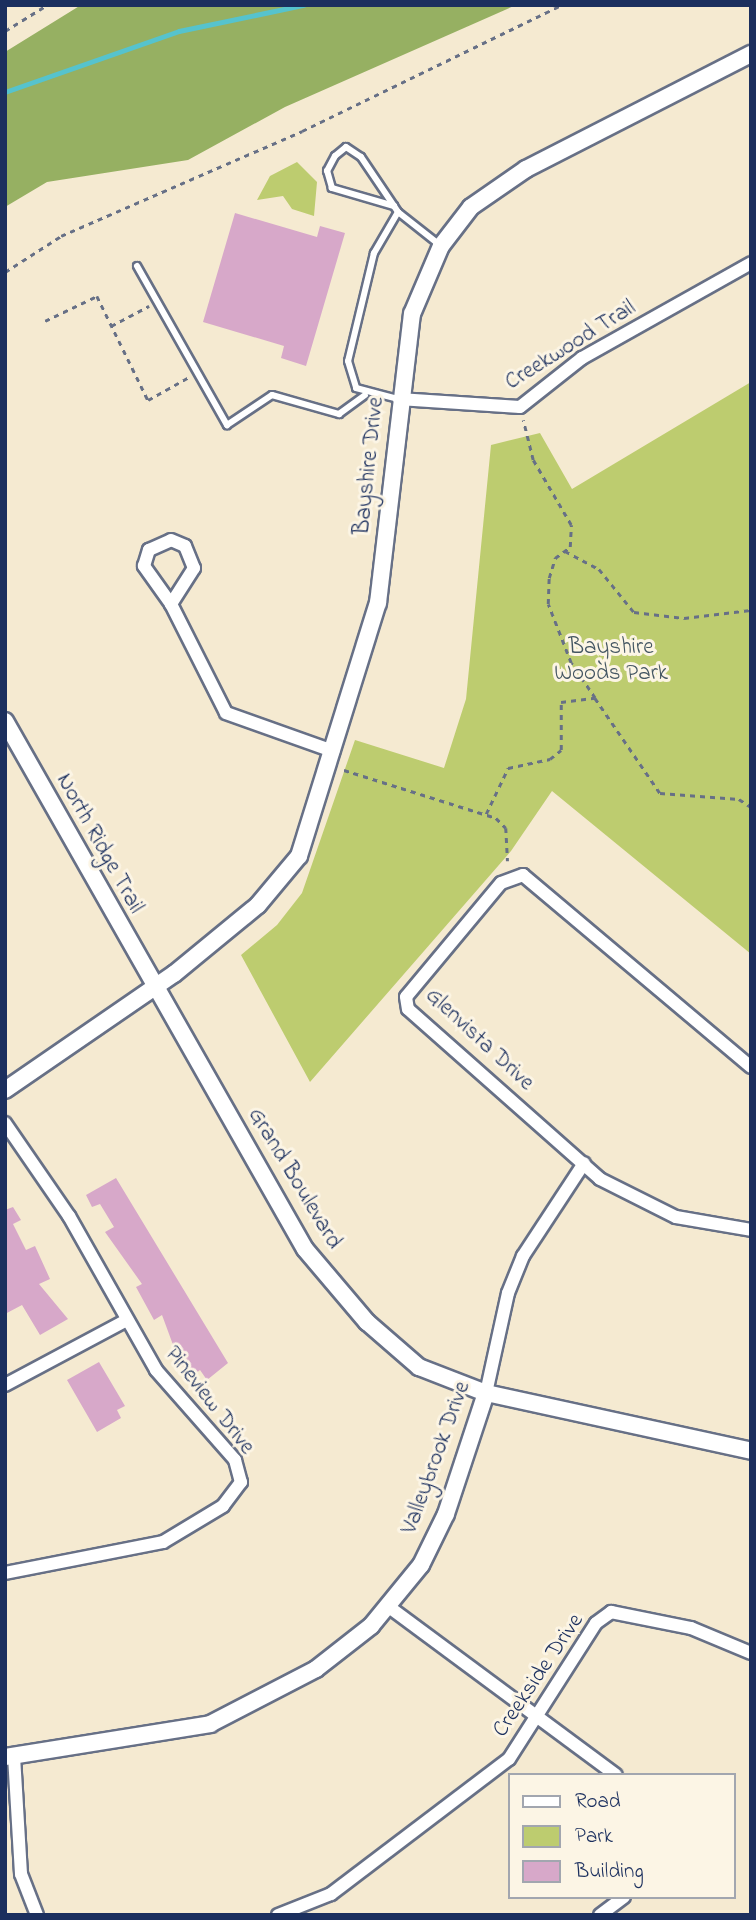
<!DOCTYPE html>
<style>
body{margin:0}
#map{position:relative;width:756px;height:1920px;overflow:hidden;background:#f5ead1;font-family:"Indie Flower",sans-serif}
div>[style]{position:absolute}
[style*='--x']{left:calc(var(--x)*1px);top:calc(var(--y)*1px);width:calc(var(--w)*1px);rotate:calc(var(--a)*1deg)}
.green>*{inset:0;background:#bdcc6f}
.forest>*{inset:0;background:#96b062}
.stream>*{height:4.5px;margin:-2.25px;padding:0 2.25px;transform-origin:2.25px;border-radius:2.25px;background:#56c3cd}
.building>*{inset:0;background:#d7a8c9}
.path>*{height:2.5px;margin-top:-1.25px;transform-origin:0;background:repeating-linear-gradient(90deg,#677086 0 5px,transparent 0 10px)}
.roads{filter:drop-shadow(2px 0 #677086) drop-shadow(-2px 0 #677086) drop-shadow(0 2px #677086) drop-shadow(0 -2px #677086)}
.service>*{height:6px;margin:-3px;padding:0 3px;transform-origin:3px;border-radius:3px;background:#fff}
.minor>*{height:12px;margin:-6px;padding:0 6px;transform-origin:6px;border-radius:6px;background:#fff}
.tertiary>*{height:16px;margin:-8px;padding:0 8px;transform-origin:8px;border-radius:8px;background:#fff}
span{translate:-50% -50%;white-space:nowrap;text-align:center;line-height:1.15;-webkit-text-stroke:6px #fcf5e5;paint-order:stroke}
.street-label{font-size:23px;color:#1b2f5e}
.park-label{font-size:23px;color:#445662}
.frame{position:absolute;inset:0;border:7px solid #1b2f5e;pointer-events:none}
.legend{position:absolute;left:508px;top:1773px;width:228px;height:126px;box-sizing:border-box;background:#fcf5e5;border:2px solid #a2a6af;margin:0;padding:9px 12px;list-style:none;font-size:21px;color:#1b2f5e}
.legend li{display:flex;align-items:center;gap:14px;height:35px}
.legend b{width:35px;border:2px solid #a2a6af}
</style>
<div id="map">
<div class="green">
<div style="clip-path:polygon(297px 162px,317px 182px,314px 216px,292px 209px,283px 196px,257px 200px,270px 176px)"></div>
<div style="clip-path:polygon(751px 382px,751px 954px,552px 791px,511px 851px,310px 1082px,241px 955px,277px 925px,302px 893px,355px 740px,444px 768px,466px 699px,491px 445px,540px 433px,572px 489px)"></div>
</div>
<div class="forest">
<div style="clip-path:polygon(81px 5px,516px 5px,285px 107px,188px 160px,47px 182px,5px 207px,5px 52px)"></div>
</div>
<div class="stream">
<div style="--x:5;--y:92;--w:184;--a:-19.3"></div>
<div style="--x:179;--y:31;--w:127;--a:-11.8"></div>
</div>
<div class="building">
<div style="clip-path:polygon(235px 213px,317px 237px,320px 226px,345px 233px,306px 366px,281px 358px,284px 346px,203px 322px)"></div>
<div style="clip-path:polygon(116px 1178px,228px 1363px,207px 1380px,200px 1370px,191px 1377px,179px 1361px,162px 1315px,154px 1320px,136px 1287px,142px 1284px,105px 1232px,114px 1227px,100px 1204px,92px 1207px,86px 1195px)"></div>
<div style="clip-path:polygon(13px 1207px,21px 1220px,13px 1224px,26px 1250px,35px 1246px,50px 1279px,39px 1284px,68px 1319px,40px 1335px,22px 1305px,5px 1314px,5px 1210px)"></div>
<div style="clip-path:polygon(99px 1362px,125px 1406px,117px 1410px,121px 1418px,97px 1432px,67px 1380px)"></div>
</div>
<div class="path">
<div style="--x:5;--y:31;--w:49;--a:-31.8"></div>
<div style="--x:5;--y:272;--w:67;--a:-32.7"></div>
<div style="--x:61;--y:236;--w:263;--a:-23.5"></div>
<div style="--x:302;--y:131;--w:289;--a:-25.9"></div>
<div style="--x:45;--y:321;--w:58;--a:-25.7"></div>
<div style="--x:97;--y:296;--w:116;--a:63.9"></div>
<div style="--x:148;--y:400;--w:47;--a:-29.3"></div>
<div style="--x:111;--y:326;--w:43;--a:-27.8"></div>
<div style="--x:565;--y:551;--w:38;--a:28"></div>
<div style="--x:599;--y:569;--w:55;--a:50.9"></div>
<div style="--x:634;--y:612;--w:50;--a:6.8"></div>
<div style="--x:684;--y:618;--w:67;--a:-6.8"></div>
<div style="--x:595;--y:698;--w:115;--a:55.6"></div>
<div style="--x:660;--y:793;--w:79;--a:4.3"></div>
<div style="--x:739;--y:799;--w:14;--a:34"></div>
<div style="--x:344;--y:770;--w:159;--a:17.5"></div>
<div style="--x:496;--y:818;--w:14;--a:45"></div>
<div style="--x:506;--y:828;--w:33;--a:87"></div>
<div style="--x:486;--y:814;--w:51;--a:-64.4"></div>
<div style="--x:508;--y:768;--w:43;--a:-12.1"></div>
<div style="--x:550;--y:759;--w:14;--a:-39"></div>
<div style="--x:561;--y:750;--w:48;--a:-90"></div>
<div style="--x:561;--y:702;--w:34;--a:-7"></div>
<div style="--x:595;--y:698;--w:42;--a:-124.4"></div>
<div style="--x:571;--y:663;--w:63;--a:-111.3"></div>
<div style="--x:548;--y:604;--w:26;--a:-88"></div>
<div style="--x:549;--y:578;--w:21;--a:-73"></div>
<div style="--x:555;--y:558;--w:19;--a:-36"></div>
<div style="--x:570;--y:547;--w:22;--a:-87"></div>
<div style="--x:571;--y:525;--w:75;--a:-120.3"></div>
<div style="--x:533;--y:460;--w:41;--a:-104"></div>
</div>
<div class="roads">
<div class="service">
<div style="--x:394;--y:206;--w:65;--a:-163.8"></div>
<div style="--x:332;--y:188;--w:18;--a:-106"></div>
<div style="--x:327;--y:171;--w:17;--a:-62"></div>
<div style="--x:335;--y:156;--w:14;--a:-39"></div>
<div style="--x:346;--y:147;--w:18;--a:34"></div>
<div style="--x:361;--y:157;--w:59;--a:56"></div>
<div style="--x:394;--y:206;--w:7;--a:56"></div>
<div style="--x:398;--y:212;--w:53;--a:38.2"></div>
<div style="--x:398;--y:212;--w:48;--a:120.3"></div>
<div style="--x:374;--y:253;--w:111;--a:103.5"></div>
<div style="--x:348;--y:361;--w:28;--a:73"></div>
<div style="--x:356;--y:388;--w:43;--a:14.7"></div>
<div style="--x:137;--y:266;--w:183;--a:60.5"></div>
<div style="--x:227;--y:425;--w:54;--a:-33.7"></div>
<div style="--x:272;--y:395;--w:70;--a:15.8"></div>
<div style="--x:339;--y:414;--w:32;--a:-36"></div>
</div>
<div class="minor">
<div style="--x:399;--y:399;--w:121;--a:3.8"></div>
<div style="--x:520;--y:407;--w:79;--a:-38.3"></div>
<div style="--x:582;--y:358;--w:194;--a:-29.3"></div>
<div style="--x:171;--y:540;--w:15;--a:23"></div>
<div style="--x:185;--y:546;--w:24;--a:68"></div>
<div style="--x:194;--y:568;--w:43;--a:122.6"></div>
<div style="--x:171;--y:604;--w:47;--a:-125.4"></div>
<div style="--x:144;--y:566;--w:17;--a:-73"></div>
<div style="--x:149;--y:550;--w:24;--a:-24"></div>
<div style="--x:171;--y:604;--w:122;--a:63.2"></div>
<div style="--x:226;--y:713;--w:114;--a:19.6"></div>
<div style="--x:751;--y:1067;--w:298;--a:-139.9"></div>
<div style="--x:523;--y:875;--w:23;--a:160"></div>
<div style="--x:501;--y:883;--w:148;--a:129.8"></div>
<div style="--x:406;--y:997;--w:12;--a:81"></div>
<div style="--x:408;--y:1009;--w:256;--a:41.5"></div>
<div style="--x:600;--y:1179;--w:85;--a:26.6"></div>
<div style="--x:676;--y:1217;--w:76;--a:9.8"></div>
<div style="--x:5;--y:1123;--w:113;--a:55.5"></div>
<div style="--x:69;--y:1216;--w:177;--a:60.5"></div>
<div style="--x:156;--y:1370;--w:120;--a:48.7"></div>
<div style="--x:235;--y:1460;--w:23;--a:75"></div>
<div style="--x:241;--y:1482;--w:30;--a:127"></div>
<div style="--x:223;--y:1506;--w:70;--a:149"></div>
<div style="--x:163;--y:1542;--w:161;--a:168.9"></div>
<div style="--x:5;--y:1385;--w:136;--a:-28.1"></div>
<div style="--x:486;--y:1393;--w:102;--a:-77.6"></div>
<div style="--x:508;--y:1293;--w:40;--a:-68"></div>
<div style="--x:523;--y:1256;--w:111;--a:-56.7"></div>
<div style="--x:389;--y:1607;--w:282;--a:36.5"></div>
<div style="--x:14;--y:1756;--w:118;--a:86.6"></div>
<div style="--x:21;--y:1874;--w:44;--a:68.7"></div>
<div style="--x:278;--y:1915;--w:57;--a:-21.6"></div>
<div style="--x:331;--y:1894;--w:223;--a:-37.2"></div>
<div style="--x:509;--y:1759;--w:161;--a:-57.4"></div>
<div style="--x:596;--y:1623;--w:19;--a:-36"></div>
<div style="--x:611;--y:1612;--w:82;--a:11.3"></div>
<div style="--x:691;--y:1628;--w:65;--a:22.6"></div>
<div style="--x:600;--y:1915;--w:30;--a:-37"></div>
</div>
<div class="tertiary">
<div style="--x:5;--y:721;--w:607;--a:60.4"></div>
<div style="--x:305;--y:1249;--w:96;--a:49.7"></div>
<div style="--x:367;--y:1322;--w:69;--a:40.9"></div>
<div style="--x:419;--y:1367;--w:72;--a:21.2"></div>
<div style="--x:486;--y:1393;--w:271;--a:12.3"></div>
<div style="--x:5;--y:1090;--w:205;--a:-34.5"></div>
<div style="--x:174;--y:974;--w:109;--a:-39.4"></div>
<div style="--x:258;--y:905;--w:64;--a:-50.1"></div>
<div style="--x:299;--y:856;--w:265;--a:-72.7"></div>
<div style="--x:378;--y:603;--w:291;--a:-83.3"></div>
<div style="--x:412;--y:314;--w:74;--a:-66.9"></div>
<div style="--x:441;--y:246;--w:49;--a:-52.4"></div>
<div style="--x:471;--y:207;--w:67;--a:-34.6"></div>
<div style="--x:526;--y:169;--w:253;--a:-27.1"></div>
<div style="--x:5;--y:1757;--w:208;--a:-9.1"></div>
<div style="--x:210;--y:1724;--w:119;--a:-27.4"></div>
<div style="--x:316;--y:1669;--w:70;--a:-38"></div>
<div style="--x:371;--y:1626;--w:79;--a:-50.7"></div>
<div style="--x:421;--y:1565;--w:57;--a:-63.9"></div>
<div style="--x:446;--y:1514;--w:127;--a:-71.7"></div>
</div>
</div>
<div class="street-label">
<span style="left:571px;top:346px;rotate:-32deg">Creekwood Trail</span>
<span style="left:370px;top:466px;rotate:-84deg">Bayshire Drive</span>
<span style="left:99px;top:844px;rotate:61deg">North Ridge Trail</span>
<span style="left:479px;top:1040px;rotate:43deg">Glenvista Drive</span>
<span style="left:294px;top:1179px;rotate:59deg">Grand Boulevard</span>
<span style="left:209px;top:1401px;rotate:52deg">Pineview Drive</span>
<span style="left:437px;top:1458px;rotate:-70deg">Valleybrook Drive</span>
<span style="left:539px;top:1676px;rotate:-56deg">Creekside Drive</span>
</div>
<div class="park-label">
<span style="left:611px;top:661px">Bayshire<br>Woods Park</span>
</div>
<div class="frame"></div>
<ul class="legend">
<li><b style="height:9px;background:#fff"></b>Road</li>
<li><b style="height:19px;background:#bdcc6f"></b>Park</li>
<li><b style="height:19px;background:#d7a8c9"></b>Building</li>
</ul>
</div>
